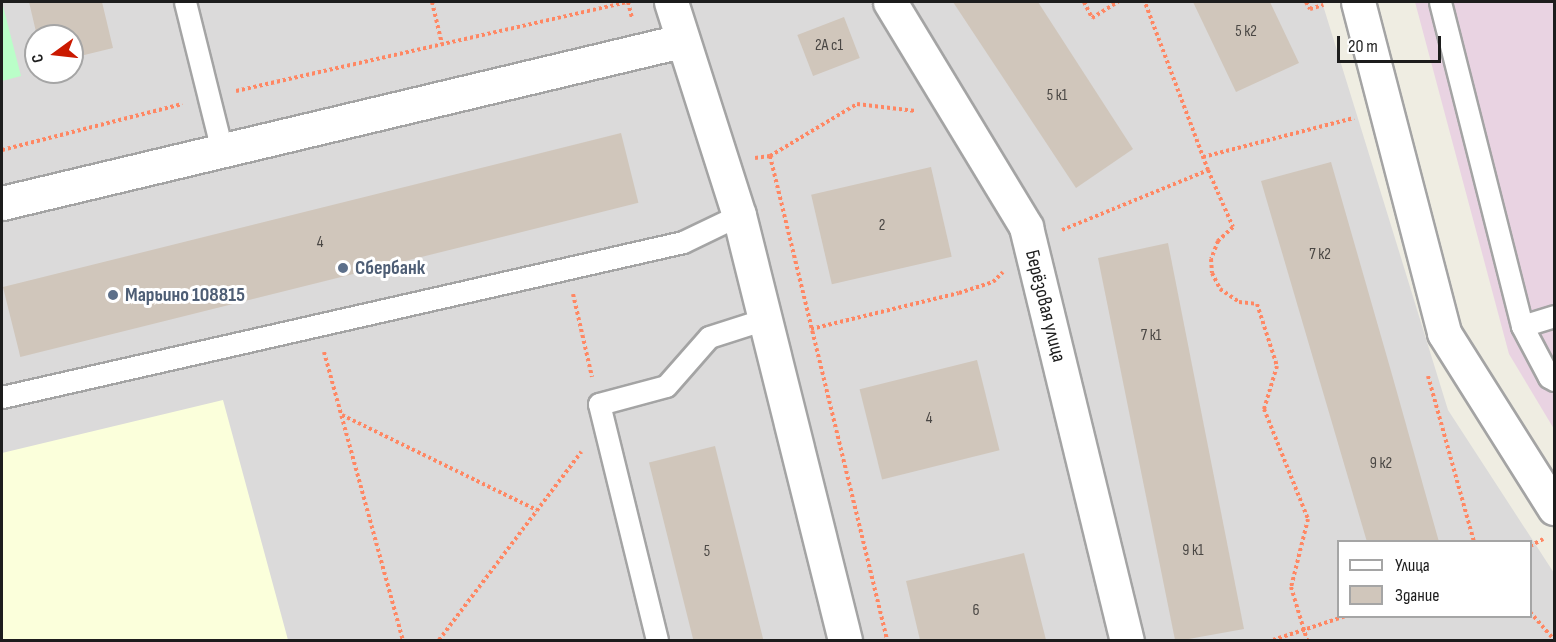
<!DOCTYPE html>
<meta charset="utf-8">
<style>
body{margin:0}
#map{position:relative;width:1556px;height:642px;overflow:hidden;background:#efede2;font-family:"Sofia Sans Condensed",sans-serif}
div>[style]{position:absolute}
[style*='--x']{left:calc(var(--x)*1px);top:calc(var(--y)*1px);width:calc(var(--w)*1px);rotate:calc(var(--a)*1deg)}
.residential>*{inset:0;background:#dbdada}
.industrial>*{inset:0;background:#e9d3e2}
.education>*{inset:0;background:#fbffdb}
.park>*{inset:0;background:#bafec8}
.building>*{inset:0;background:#d0c6bb;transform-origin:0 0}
.path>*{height:4px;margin-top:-2px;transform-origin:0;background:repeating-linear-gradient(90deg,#ff8763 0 3px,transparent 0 6px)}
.roads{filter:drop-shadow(2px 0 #a4a4a4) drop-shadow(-2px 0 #a4a4a4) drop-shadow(0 2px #a4a4a4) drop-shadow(0 -2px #a4a4a4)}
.lane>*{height:21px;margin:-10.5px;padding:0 10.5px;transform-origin:10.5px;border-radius:10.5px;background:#fff}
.street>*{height:33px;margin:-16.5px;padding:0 16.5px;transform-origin:16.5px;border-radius:16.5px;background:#fff}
.dots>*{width:16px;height:16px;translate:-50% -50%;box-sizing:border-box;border:3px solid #fff;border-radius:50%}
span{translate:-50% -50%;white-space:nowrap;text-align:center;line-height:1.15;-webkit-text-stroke:6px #fff;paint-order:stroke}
.number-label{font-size:16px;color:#4a4744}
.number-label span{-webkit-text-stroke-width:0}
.service-label{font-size:20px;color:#4e5e75;font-weight:700}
.left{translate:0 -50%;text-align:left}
.street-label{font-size:20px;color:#1d1d1d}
.frame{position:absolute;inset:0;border:3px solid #1d1d1d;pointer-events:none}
.legend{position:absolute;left:1337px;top:540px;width:195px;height:78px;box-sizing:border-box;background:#fff;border:2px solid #a5a5a5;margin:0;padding:8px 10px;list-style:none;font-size:18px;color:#1d1d1d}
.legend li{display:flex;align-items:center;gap:12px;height:30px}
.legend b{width:30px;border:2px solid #a5a5a5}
.north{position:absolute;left:24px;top:24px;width:60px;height:60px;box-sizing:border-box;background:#fff;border:2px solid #a5a5a5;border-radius:50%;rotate:255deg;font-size:16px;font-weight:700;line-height:24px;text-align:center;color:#1d1d1d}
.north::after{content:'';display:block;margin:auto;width:21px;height:27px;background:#ca1900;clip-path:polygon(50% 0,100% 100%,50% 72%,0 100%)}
.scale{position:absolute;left:1337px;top:36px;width:104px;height:27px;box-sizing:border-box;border:3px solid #1d1d1d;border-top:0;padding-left:8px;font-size:18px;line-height:21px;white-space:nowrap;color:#1d1d1d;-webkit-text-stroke:4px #fff;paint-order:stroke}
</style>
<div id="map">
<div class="residential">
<div style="clip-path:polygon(evenodd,2px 2px,1322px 2px,1448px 410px,1554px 573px,1554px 640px,2px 640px,2px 2px,36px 36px,72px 36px,72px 72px,36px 72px,36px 36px,2px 2px,1338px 542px,1530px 542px,1530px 616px,1338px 616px,1338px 542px)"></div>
</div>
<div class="industrial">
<div style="clip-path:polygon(1415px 2px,1554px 2px,1554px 429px,1509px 354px)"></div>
</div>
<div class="education">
<div style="clip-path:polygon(223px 400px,288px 640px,2px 640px,2px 453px)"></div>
</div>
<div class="park">
<div style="clip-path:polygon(2px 2px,21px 76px,2px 81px)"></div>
</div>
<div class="building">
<div style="clip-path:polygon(29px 2px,102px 2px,113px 48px,72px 58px,72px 36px,37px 36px)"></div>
<div style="clip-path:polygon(953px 2px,1038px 2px,1133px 149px,1076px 188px)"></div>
<div style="clip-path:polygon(1193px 2px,1270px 2px,1299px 63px,1236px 92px)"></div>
<div style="left:844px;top:17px;width:44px;height:50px;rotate:69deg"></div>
<div style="left:621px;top:133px;width:72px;height:637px;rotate:76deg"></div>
<div style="clip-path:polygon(1331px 162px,1391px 371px,1439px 542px,1367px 542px,1261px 181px)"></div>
<div style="left:931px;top:167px;width:92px;height:123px;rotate:77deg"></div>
<div style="clip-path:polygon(1168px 243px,1244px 629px,1183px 640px,1175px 640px,1098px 258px)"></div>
<div style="left:977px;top:360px;width:93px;height:121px;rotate:76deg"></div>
<div style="left:715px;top:446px;width:200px;height:68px;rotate:76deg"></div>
<div style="clip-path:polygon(1024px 553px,1046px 640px,920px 640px,906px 581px)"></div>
</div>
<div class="path">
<div style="--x:432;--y:2;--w:43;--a:76.6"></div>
<div style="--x:628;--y:2;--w:16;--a:76"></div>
<div style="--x:1084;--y:2;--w:18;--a:63"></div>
<div style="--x:1092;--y:18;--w:31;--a:-32"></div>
<div style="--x:1306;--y:2;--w:8;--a:60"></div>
<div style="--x:1310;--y:9;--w:14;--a:-17"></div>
<div style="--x:236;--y:91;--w:401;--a:-12.8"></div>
<div style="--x:2;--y:150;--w:186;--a:-14.3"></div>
<div style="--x:770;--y:156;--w:101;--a:-30.9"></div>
<div style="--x:857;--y:104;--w:59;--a:6.8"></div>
<div style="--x:1203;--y:157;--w:156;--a:-14.5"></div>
<div style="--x:755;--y:158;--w:15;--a:-8"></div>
<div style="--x:770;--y:156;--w:498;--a:76.4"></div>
<div style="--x:1208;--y:170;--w:62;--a:66.3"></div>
<div style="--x:1233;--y:227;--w:21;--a:137"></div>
<div style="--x:1218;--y:241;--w:19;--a:111"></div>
<div style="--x:1211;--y:259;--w:14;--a:86"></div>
<div style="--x:1212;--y:273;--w:18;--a:63"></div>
<div style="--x:1220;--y:289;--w:23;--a:34"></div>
<div style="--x:1239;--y:302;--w:18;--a:6"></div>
<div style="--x:1257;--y:304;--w:65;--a:72.1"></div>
<div style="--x:1277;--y:366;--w:45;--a:106.8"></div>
<div style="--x:1264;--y:409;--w:118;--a:68.2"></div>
<div style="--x:1308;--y:519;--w:70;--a:104"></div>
<div style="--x:1291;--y:587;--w:55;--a:73.2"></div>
<div style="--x:1062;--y:230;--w:158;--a:-22.3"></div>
<div style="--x:1208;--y:170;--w:179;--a:-110.6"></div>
<div style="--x:573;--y:294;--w:85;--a:77.1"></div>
<div style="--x:811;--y:329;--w:152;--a:-13.7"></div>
<div style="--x:959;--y:293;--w:36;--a:-18"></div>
<div style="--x:993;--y:282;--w:14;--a:-45"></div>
<div style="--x:324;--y:352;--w:299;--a:74.7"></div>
<div style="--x:1428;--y:376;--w:172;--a:74.5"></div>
<div style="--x:342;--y:415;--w:217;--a:26"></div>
<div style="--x:1530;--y:546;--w:15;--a:-28"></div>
<div style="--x:1530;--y:612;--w:37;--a:49"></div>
<div style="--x:439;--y:640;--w:236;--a:-52.9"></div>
<div style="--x:1273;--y:640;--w:77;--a:-18.2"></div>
</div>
<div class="roads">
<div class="lane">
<div style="--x:185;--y:2;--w:153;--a:76"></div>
<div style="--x:1440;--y:2;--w:334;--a:75.8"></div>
<div style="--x:1522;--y:326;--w:58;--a:62.1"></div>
<div style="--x:1549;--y:377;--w:6;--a:31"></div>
<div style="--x:1522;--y:326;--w:34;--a:-17"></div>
<div style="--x:2;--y:397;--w:698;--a:-12.82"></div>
<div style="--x:683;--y:242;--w:62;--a:-25.7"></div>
<div style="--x:657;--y:640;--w:243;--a:-103.8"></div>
<div style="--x:599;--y:404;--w:69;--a:-15"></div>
<div style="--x:666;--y:386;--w:65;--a:-48.7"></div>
<div style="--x:709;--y:337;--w:59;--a:-17.8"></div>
</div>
<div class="street">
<div style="--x:671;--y:2;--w:224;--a:72.3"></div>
<div style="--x:739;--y:215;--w:438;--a:76"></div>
<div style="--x:890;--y:2;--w:263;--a:58.8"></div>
<div style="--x:1026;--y:227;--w:425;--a:76.3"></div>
<div style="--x:1358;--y:2;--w:342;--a:75.4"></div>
<div style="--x:1444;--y:333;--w:207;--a:57.8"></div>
<div style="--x:2;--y:203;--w:698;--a:-13.42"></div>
</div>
</div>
<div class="dots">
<div style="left:343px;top:268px;background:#5c6f8a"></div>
<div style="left:113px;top:295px;background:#5c6f8a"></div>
</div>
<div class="number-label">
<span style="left:1246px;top:32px">5 к2</span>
<span style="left:829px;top:46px">2А с1</span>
<span style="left:1057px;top:96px">5 к1</span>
<span style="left:882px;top:226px">2</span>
<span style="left:320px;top:243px">4</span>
<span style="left:1320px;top:255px">7 к2</span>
<span style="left:1151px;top:336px">7 к1</span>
<span style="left:929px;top:419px">4</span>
<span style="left:1381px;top:464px">9 к2</span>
<span style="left:1193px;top:551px">9 к1</span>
<span style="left:707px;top:552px">5</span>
<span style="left:976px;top:611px">6</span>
</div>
<div class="service-label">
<span class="left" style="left:355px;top:268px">Сбербанк</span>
<span class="left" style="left:125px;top:295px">Марьино 108815</span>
</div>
<div class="street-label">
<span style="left:1045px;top:306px;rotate:76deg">Берёзовая улица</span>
</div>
<div class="frame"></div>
<ul class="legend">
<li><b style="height:8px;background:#fff"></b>Улица</li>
<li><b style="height:16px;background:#d0c6bb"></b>Здание</li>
</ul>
<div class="north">С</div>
<div class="scale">20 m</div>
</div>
